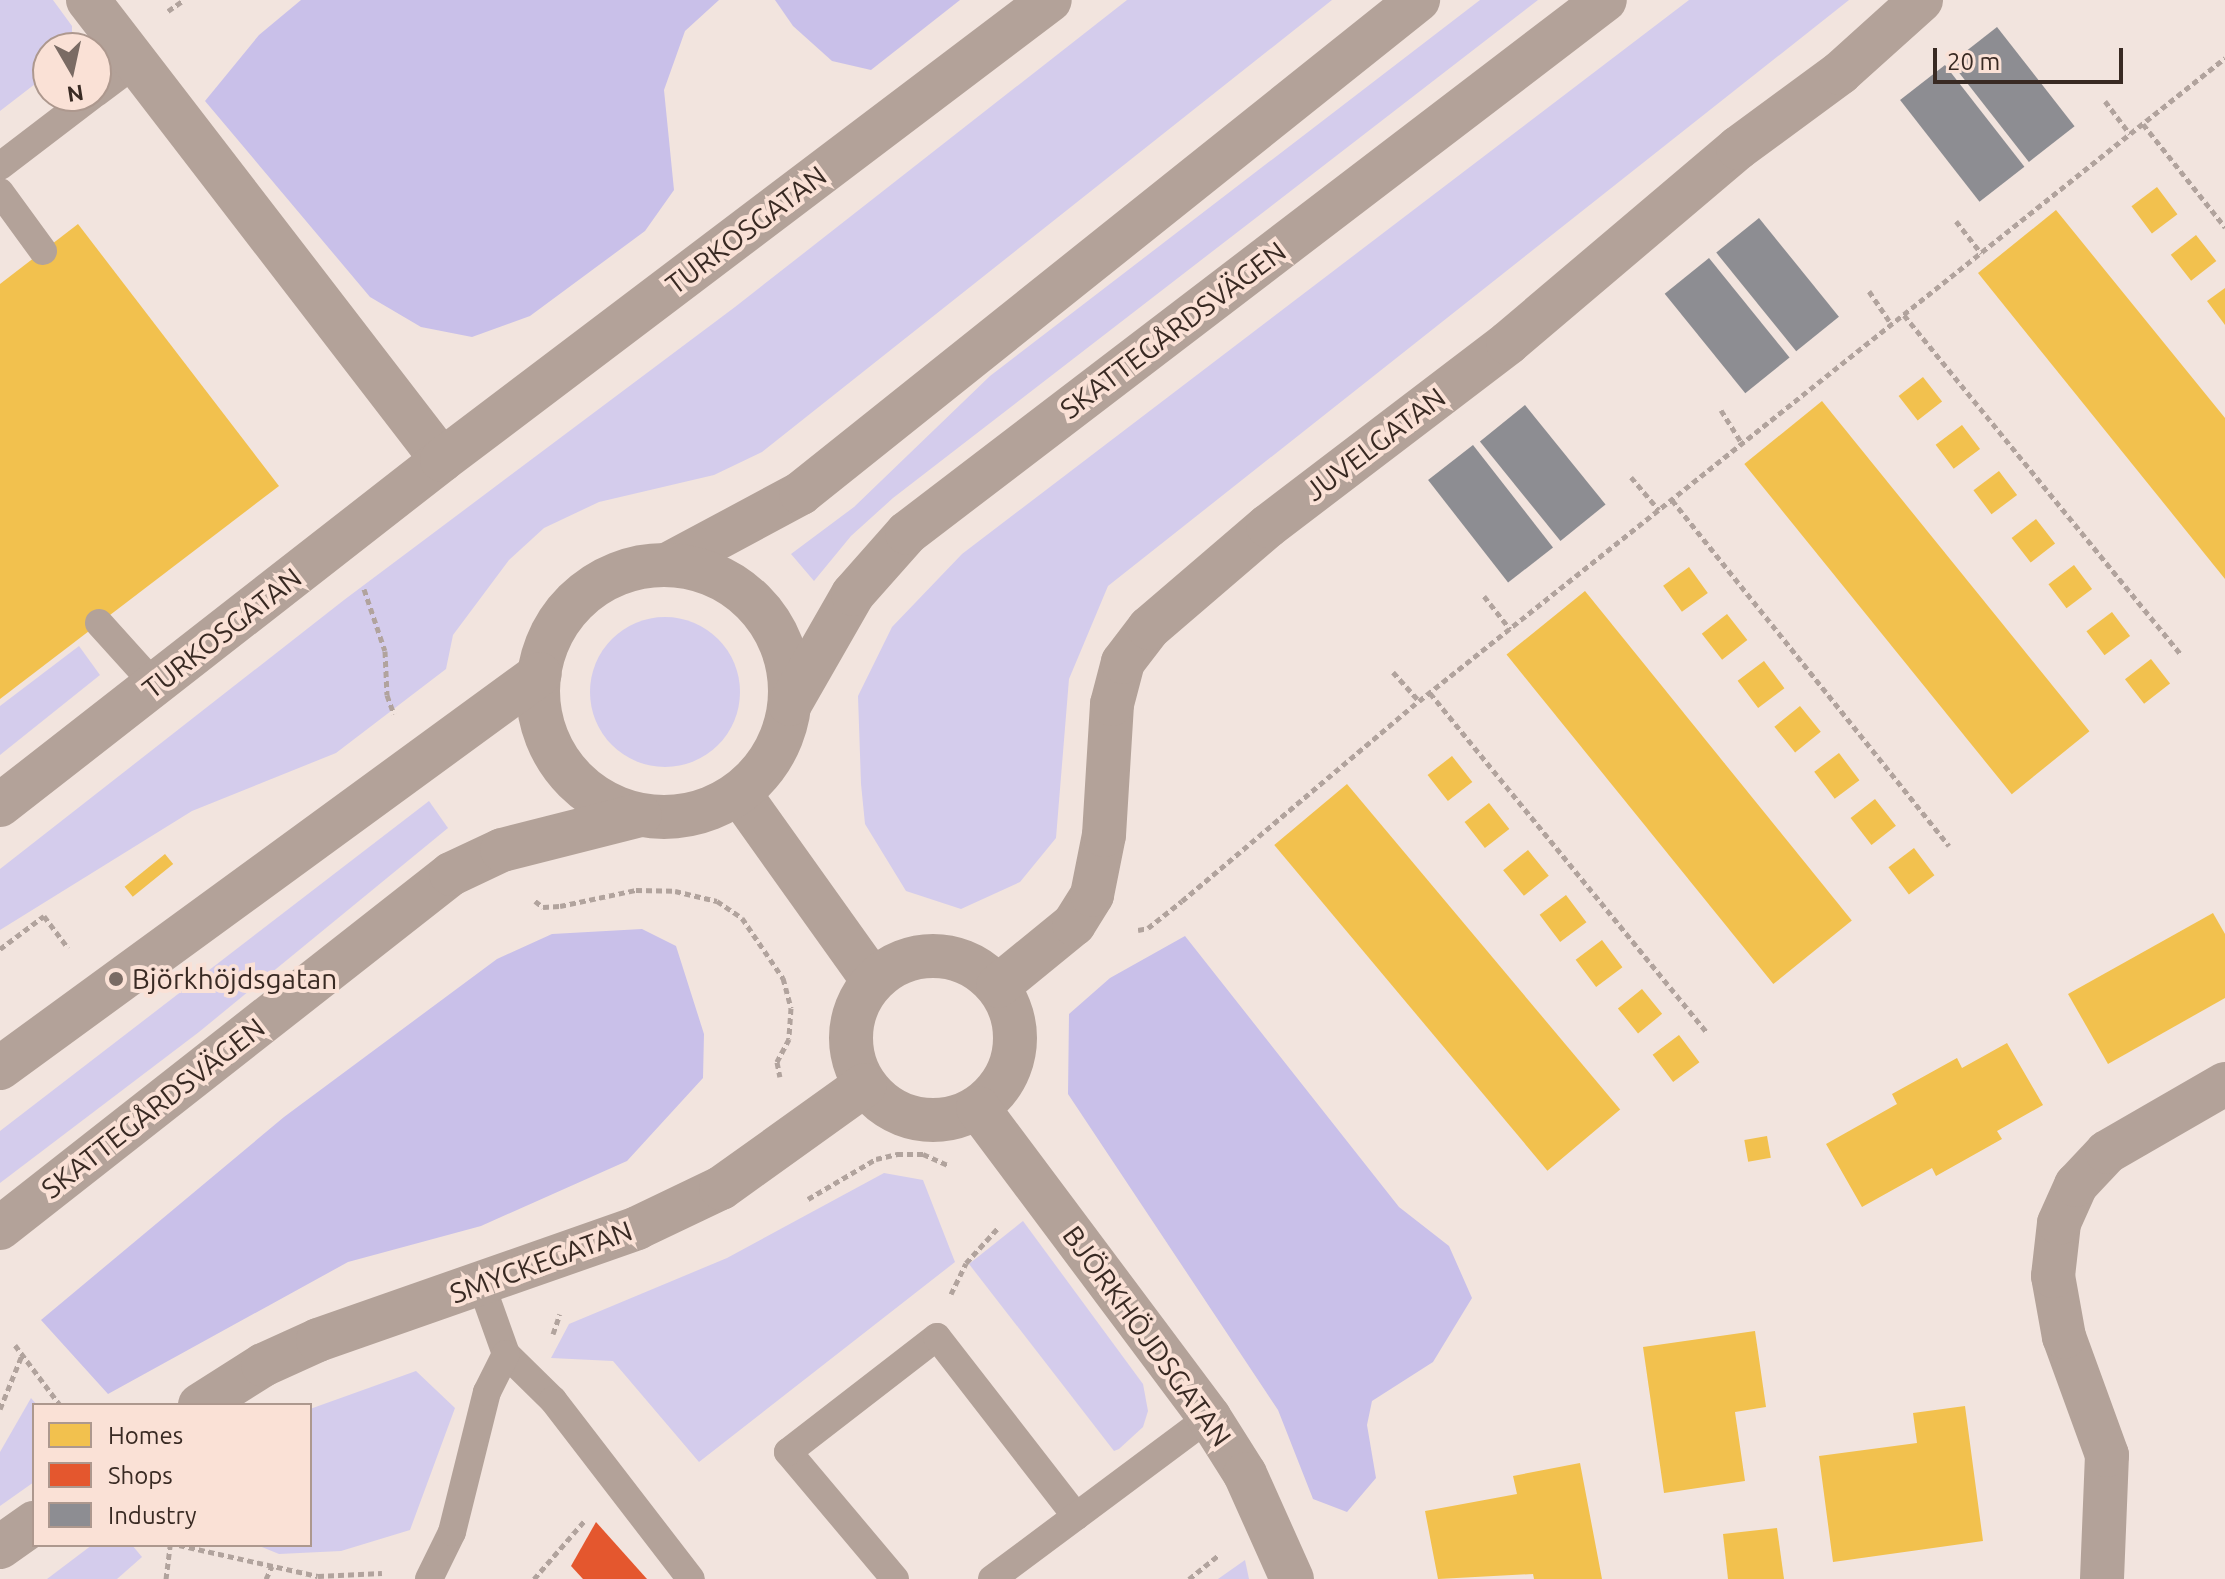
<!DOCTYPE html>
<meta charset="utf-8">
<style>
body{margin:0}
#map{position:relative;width:2225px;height:1579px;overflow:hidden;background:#f2e4de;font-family:Ubuntu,sans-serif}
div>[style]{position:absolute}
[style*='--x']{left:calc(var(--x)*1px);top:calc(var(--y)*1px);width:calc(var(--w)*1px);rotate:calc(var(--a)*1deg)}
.green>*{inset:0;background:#d4ccec}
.round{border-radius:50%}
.forest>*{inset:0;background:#c9c0e9}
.homes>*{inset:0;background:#f2c14e;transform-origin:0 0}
.shops>*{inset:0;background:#e4572e}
.industry>*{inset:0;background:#8d8d92;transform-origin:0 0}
.path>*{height:5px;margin-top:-2.5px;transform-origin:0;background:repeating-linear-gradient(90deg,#b1a39d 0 6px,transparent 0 10px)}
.service>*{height:28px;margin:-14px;padding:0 14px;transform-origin:14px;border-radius:14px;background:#b3a299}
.minor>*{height:44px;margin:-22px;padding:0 22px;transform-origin:22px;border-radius:22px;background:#b3a299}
.minor>.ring{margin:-22px;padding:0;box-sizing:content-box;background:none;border:44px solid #b3a299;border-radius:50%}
.tertiary>*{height:44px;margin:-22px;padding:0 22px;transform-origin:22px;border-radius:22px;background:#b3a299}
.tertiary>.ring{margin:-22px;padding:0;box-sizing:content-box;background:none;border:44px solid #b3a299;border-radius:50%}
.dots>*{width:22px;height:22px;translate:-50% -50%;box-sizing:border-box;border:4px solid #fae1d6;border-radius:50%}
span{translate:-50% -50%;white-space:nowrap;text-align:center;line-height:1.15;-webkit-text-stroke:8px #fae1d6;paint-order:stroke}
.street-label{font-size:28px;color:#392a23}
.poi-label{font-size:28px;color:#392a23}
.left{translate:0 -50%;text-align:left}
.legend{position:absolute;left:32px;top:1403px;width:280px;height:144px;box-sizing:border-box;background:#fae1d6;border:2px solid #ad988e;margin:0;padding:10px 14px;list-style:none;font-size:24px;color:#392a23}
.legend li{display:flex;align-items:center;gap:16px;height:40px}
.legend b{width:40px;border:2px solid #ad988e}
.north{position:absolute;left:32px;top:32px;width:80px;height:80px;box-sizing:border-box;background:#fae1d6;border:2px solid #ad988e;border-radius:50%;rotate:171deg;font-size:22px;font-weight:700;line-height:32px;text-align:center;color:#392a23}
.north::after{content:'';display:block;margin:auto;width:28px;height:36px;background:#7a6b64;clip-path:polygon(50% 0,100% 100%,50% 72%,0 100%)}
.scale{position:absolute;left:1933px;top:48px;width:190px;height:36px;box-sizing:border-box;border:4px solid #392a23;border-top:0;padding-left:10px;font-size:24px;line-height:28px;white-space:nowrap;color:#392a23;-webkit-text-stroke:6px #fae1d6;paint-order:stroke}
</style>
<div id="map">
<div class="green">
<div style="clip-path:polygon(0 0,53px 0,72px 26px,72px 48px,48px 48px,48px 74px,0 111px)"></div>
<div style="clip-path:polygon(1127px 0,1332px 0,762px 452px,714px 475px,599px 502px,544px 528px,509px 560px,453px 635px,446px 669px,336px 753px,192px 811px,0 930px,0 869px,344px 600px,735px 307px)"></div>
<div style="clip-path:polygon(1480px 0,1538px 0,893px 498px,851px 536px,814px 581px,791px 554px,854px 507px,990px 376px)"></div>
<div style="clip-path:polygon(1689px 0,1849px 0,1108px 586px,1069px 679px,1056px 838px,1020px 882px,961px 909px,906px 891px,865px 824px,861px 784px,858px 696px,892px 627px,962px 554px)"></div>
<div class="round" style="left:590px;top:617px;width:150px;height:150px"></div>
<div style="clip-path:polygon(79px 646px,100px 675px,0 755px,0 706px)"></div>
<div style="clip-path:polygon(429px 801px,448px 828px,199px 1032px,0 1183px,0 1131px)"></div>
<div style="clip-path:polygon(884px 1173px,923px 1180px,955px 1262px,699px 1462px,613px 1361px,551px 1358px,569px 1324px,727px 1258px)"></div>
<div style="clip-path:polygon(1023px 1221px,1143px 1384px,1148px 1411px,1143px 1427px,1119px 1449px,1114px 1451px,969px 1264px)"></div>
<div style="clip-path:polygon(416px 1371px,455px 1408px,410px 1530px,341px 1551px,279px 1554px,257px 1545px,310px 1545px,310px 1409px)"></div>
<div style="clip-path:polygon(31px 1398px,37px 1405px,34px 1482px,0 1506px,0 1452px)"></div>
<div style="clip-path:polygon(92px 1545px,132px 1545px,142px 1557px,117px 1579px,47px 1579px)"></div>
<div style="clip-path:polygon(1245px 1560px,1249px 1579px,1218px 1579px)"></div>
</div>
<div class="forest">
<div style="clip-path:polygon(301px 0,719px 0,685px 31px,664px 90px,674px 190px,645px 231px,530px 316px,472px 337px,421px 327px,370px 297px,205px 101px,259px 35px)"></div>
<div style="clip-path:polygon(775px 0,960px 0,871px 70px,832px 61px,793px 26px)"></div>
<div style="clip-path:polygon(642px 929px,676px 946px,704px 1034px,703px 1078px,627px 1161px,481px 1226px,348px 1262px,108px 1394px,41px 1320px,284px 1117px,497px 959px,552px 934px)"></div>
<div style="clip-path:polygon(1185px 936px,1399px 1207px,1449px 1246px,1472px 1298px,1433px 1362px,1372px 1401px,1367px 1425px,1376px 1478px,1347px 1512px,1313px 1499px,1278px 1410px,1068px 1094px,1069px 1014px,1110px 978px)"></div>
</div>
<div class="homes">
<div style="left:2157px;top:187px;width:34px;height:32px;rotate:53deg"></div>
<div style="clip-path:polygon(2056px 210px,2225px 418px,2225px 579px,1978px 273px)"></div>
<div style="clip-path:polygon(78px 224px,279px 486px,0 699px,0 284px)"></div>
<div style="left:2196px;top:235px;width:33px;height:32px;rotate:52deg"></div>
<div style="clip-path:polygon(2225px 288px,2225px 325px,2207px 301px)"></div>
<div style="left:1923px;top:377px;width:31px;height:31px;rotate:52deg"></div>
<div style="left:1822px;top:401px;width:425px;height:100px;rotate:51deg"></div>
<div style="left:1962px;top:425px;width:30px;height:33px;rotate:53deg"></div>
<div style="left:1999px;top:471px;width:30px;height:32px;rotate:53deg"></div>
<div style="left:2036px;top:519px;width:31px;height:31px;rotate:52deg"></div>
<div style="left:2074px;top:565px;width:30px;height:32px;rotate:53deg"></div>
<div style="left:1689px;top:567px;width:32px;height:32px;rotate:54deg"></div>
<div style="left:1585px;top:591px;width:424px;height:101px;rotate:51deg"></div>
<div style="left:2112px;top:612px;width:30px;height:32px;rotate:53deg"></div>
<div style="left:1727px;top:614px;width:33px;height:32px;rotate:52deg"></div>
<div style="left:2151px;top:659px;width:31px;height:33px;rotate:52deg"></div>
<div style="left:1764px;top:661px;width:34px;height:33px;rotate:53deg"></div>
<div style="left:1800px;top:706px;width:33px;height:33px;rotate:51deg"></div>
<div style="left:1839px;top:753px;width:34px;height:31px;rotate:53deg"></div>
<div style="left:1452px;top:756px;width:33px;height:31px;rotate:52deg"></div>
<div style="left:1347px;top:784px;width:425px;height:95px;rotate:50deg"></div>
<div style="left:1875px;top:799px;width:34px;height:31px;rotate:52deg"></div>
<div style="left:1489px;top:803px;width:33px;height:31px;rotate:52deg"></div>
<div style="left:1914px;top:848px;width:34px;height:32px;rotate:53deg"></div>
<div style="left:1528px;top:850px;width:33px;height:32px;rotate:51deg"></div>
<div style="left:165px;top:854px;width:13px;height:52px;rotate:51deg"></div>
<div style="left:1566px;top:895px;width:34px;height:33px;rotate:53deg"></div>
<div style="clip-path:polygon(2213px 913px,2225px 934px,2225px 998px,2108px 1064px,2068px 994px)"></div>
<div style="left:1602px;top:940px;width:34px;height:33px;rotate:53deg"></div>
<div style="left:1642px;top:989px;width:32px;height:31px;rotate:51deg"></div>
<div style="left:1679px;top:1035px;width:34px;height:33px;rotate:53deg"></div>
<div style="clip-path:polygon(2007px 1043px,2043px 1105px,1997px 1131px,2002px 1139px,1936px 1176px,1932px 1168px,1862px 1207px,1826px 1144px,1897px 1104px,1892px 1094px,1957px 1058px,1962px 1068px)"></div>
<div style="left:1767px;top:1136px;width:22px;height:23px;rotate:80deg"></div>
<div style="clip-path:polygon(1755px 1331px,1766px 1407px,1735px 1412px,1745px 1481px,1664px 1493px,1643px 1347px)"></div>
<div style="clip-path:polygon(1965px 1406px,1983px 1541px,1833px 1562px,1819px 1456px,1917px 1443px,1913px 1413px)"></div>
<div style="clip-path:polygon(1580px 1463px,1602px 1579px,1534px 1579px,1533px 1574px,1438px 1579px,1425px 1511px,1517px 1494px,1513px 1476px)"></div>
<div style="clip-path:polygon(1777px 1528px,1784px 1579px,1728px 1579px,1723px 1534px)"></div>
</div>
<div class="shops">
<div style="clip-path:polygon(596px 1522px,647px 1579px,583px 1579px,571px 1566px)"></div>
</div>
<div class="industry">
<div style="left:1997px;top:27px;width:126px;height:58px;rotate:52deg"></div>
<div style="left:1945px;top:65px;width:129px;height:57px;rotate:52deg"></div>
<div style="left:1759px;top:218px;width:127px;height:55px;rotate:51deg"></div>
<div style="left:1709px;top:258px;width:128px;height:57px;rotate:51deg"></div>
<div style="left:1525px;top:405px;width:128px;height:58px;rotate:51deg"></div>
<div style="left:1473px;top:445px;width:130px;height:57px;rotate:52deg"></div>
</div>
<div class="path">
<div style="--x:168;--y:11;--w:19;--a:-35"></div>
<div style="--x:2105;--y:101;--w:41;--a:52.9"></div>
<div style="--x:2143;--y:124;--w:132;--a:51.5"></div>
<div style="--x:1956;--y:221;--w:41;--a:52"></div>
<div style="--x:1869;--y:291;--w:40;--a:56"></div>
<div style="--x:1904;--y:315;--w:439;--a:50.8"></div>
<div style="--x:1721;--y:410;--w:40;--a:58"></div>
<div style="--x:1631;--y:477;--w:43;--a:49.7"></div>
<div style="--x:1672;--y:500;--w:443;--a:51.3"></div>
<div style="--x:364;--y:589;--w:65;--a:71.3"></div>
<div style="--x:385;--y:651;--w:44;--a:87.4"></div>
<div style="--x:387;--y:695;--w:20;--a:70"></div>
<div style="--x:1484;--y:596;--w:42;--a:51.8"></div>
<div style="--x:1393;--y:672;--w:39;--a:48"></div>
<div style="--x:1430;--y:693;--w:439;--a:50.8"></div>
<div style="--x:535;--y:901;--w:10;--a:37"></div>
<div style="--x:543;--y:907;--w:17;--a:-3"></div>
<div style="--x:560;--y:906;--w:78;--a:-11.9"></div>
<div style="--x:636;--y:890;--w:39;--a:1"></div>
<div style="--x:675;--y:891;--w:43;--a:13.4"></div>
<div style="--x:717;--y:901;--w:30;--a:34"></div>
<div style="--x:742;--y:918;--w:73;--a:55.7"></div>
<div style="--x:783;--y:978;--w:31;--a:75"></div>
<div style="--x:791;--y:1008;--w:31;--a:94"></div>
<div style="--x:789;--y:1039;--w:26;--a:118"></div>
<div style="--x:777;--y:1062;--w:15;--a:79"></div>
<div style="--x:1138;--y:930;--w:10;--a:-11"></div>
<div style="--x:1148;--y:928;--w:43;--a:-38.5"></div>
<div style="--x:1182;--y:901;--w:310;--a:-40.2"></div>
<div style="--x:1419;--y:701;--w:1031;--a:-38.58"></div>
<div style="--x:0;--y:949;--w:55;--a:-36.9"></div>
<div style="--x:44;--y:916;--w:40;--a:53"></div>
<div style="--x:808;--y:1199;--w:79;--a:-30.5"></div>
<div style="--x:876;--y:1159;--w:22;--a:-13"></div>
<div style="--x:897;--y:1154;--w:26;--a:0"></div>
<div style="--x:923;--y:1154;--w:27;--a:24"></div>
<div style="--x:951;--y:1294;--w:34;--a:-64"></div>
<div style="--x:966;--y:1263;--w:47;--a:-47.6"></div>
<div style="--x:553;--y:1334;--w:21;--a:-71"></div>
<div style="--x:15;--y:1345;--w:75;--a:53.1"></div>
<div style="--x:0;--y:1409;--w:58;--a:-67.8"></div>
<div style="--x:179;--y:1545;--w:142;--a:12.6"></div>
<div style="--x:318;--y:1576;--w:64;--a:-2.7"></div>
<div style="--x:166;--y:1579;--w:34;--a:-83"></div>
<div style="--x:266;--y:1579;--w:14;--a:-65"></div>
<div style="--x:534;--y:1579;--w:79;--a:-49.1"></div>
<div style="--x:1189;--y:1579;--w:38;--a:-39"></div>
</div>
<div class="service">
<div style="--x:96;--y:93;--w:50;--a:-36.9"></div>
<div style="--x:0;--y:166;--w:116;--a:-37.3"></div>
<div style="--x:0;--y:192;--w:73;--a:53.9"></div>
<div style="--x:99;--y:623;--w:84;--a:47.9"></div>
<div style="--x:481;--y:1284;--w:74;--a:70.3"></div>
<div style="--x:506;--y:1354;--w:66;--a:44.4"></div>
<div style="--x:553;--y:1400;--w:226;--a:52.4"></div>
<div style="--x:429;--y:1579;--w:52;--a:-63.9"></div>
<div style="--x:452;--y:1532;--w:144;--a:-76"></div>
<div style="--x:487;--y:1392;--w:42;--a:-63.4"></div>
<div style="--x:895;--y:1579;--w:166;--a:-130.1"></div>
<div style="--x:788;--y:1452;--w:188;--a:-37.7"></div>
<div style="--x:937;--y:1337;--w:227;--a:52.2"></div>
<div style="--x:992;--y:1579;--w:271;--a:-36.7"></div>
</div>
<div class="minor">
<div style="--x:88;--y:0;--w:580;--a:52.42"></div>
<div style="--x:739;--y:793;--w:231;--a:54.5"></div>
<div style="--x:0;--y:805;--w:561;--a:-37.97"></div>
<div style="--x:442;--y:460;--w:762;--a:-37.11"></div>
<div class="ring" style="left:851px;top:956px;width:120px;height:120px"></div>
<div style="--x:998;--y:986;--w:98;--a:-39.2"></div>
<div style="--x:1074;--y:924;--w:34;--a:-58"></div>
<div style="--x:1092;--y:895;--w:61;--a:-78.7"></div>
<div style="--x:1104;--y:835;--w:131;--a:-86.5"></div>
<div style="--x:1112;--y:704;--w:43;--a:-75.3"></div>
<div style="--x:1123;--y:662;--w:43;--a:-52.6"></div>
<div style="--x:1149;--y:628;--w:157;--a:-40.6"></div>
<div style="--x:1268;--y:526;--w:302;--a:-37.3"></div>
<div style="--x:1508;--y:343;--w:302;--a:-40.3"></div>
<div style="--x:1738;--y:148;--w:127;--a:-36.3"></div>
<div style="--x:1840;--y:73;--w:109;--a:-42"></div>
<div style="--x:978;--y:1108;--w:386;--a:53.2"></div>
<div style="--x:1209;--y:1417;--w:67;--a:57.7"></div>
<div style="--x:1245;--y:1474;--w:115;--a:65.9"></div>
<div style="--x:200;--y:1405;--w:75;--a:-32.4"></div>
<div style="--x:263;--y:1365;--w:60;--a:-24.4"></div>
<div style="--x:318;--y:1340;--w:338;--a:-19.3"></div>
<div style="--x:637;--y:1228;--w:93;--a:-25.5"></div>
<div style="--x:721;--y:1188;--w:177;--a:-35.6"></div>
<div style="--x:0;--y:1547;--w:42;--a:-35.2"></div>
<div style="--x:2102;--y:1579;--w:124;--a:-87.7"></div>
<div style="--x:2107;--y:1455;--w:126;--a:-110"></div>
<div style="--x:2064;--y:1337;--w:62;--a:-100.2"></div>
<div style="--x:2053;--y:1276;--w:53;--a:-83.5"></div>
<div style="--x:2059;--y:1223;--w:42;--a:-65.9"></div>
<div style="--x:2076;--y:1185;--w:45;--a:-46.8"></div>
<div style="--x:2107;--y:1152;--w:136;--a:-30"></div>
</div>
<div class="tertiary">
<div style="--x:667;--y:565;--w:152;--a:-28.2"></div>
<div style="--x:801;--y:493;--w:790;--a:-38.63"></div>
<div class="ring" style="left:538px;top:565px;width:208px;height:208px"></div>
<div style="--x:790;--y:704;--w:127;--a:-60.2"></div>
<div style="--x:853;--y:594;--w:81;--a:-48.5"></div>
<div style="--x:907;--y:533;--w:878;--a:-37.37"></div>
<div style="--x:0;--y:1068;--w:668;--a:-36.12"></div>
<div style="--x:0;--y:1228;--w:573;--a:-38.13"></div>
<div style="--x:451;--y:874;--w:56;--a:-25.2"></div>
<div style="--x:502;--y:850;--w:142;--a:-14.2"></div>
</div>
<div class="dots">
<div style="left:116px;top:979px;background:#7a6b64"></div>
</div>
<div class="street-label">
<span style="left:746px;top:230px;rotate:-37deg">TURKOSGATAN</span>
<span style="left:1173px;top:330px;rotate:-37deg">SKATTEGÅRDSVÄGEN</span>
<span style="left:1375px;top:444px;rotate:-37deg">JUVELGATAN</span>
<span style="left:222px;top:633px;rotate:-38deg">TURKOSGATAN</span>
<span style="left:153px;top:1108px;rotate:-38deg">SKATTEGÅRDSVÄGEN</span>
<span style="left:541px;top:1262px;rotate:-20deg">SMYCKEGATAN</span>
<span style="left:1147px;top:1336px;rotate:54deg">BJÖRKHÖJDSGATAN</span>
</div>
<div class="poi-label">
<span class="left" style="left:132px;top:979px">Björkhöjdsgatan</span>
</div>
<ul class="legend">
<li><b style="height:22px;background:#f2c14e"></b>Homes</li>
<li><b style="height:22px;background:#e4572e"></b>Shops</li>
<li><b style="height:22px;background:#8d8d92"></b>Industry</li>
</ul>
<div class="north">N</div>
<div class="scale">20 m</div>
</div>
